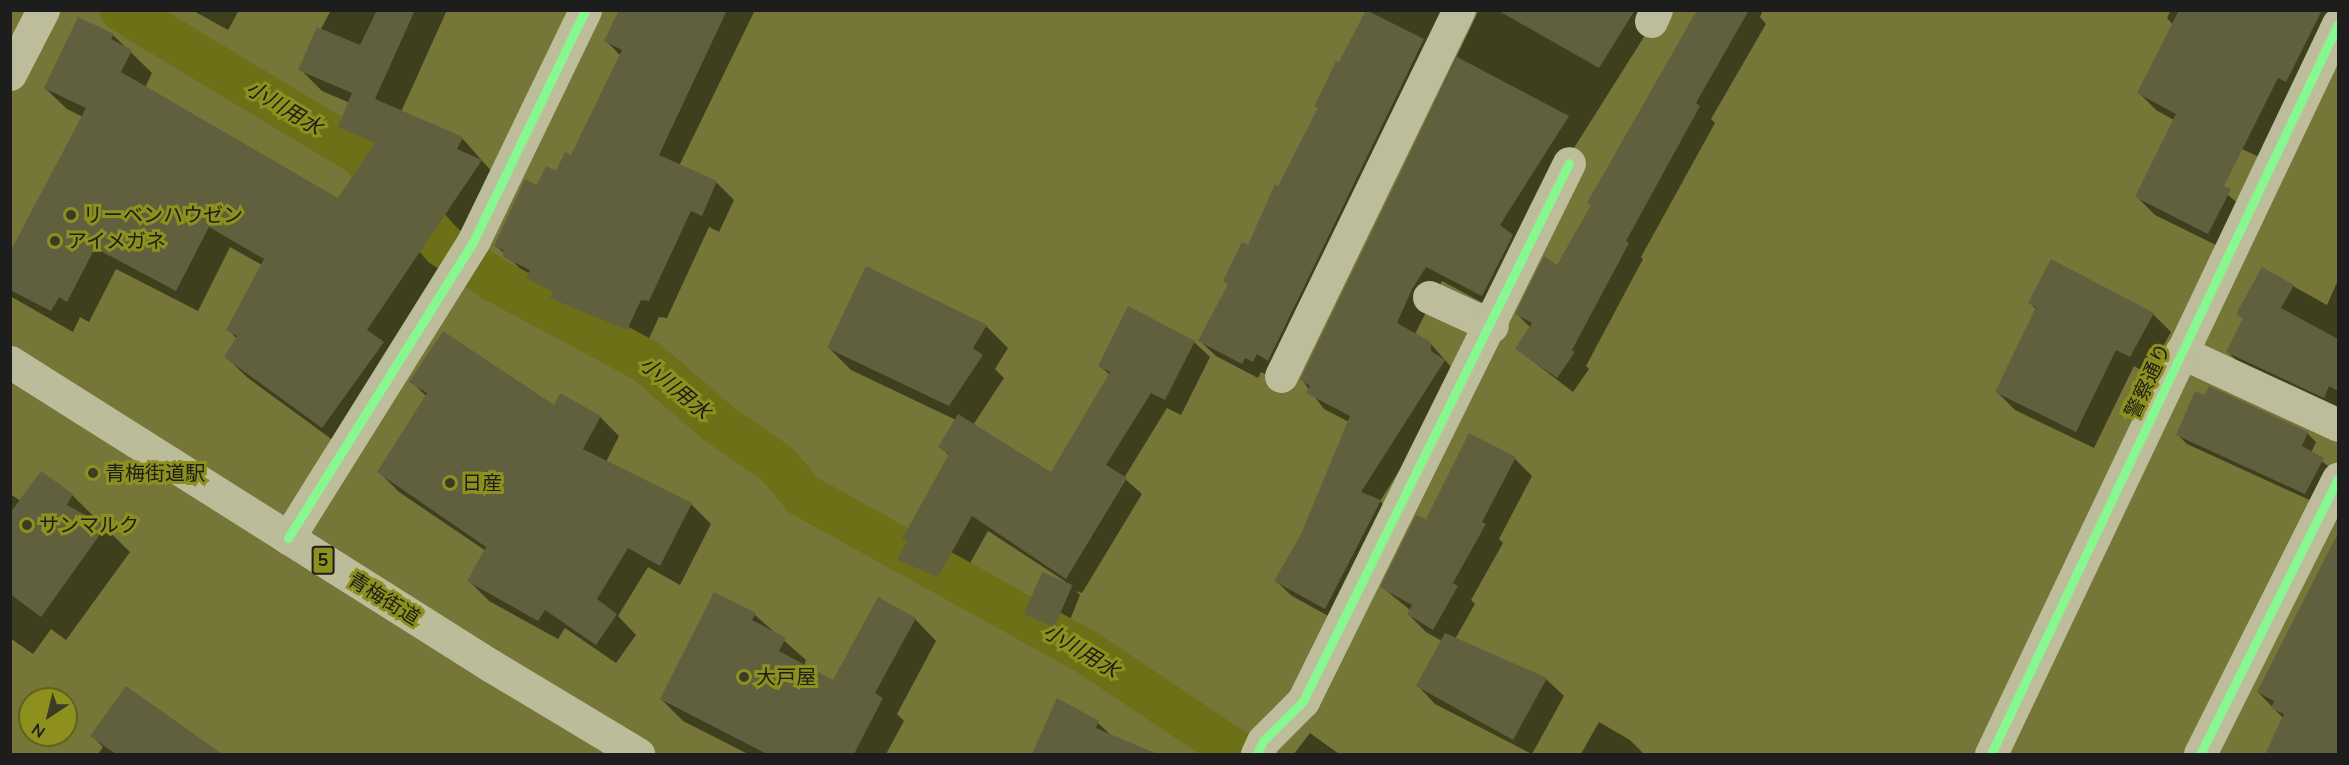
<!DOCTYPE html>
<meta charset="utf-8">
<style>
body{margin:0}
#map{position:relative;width:2349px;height:765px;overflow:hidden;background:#757637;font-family:"Nunito Sans","Noto Sans JP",sans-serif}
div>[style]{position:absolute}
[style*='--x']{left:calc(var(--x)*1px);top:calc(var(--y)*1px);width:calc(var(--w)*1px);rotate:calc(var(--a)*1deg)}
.shadow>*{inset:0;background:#0007}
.canal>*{height:44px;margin:-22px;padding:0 22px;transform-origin:22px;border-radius:22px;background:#6d7017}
.building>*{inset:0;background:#60603f;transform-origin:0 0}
.minor>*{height:33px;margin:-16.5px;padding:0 16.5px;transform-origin:16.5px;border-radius:16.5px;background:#bdbd9b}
.major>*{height:33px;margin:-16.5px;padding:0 16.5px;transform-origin:16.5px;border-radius:16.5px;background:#bbbc9a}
.cycleway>*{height:9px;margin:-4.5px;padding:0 4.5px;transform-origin:4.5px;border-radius:4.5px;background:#87f88f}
.dots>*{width:16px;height:16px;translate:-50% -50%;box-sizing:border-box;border:3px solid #8e901d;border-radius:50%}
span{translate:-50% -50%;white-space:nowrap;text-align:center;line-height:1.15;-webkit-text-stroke:6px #8e901d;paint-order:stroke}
.shield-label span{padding:2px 4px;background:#8e901d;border:2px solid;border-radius:4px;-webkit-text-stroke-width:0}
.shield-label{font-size:18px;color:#1d1d1d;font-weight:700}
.poi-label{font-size:20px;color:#1d1d1d}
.left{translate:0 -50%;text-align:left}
.street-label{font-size:20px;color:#1d1d1d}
.water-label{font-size:21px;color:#1c1c19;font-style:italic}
.frame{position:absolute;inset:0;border:12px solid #1d1d1d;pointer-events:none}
.north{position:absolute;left:18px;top:687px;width:60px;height:60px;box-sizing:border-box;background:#8e901d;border:2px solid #61621d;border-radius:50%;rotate:215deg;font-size:16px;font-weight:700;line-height:24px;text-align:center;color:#1d1d1d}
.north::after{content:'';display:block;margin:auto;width:21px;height:27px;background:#3c3c26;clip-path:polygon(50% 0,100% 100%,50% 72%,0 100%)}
</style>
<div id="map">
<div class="shadow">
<div style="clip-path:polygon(192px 10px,239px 10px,228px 30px)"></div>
<div style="clip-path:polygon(331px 10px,447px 10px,401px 112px,462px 138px,502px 183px,345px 449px,248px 378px,226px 357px,237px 339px,228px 329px,262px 265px,230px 247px,198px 311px,116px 269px,89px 322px,80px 317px,73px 332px,10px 296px,10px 255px,83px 117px,67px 109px,45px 88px,113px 35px,152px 73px,145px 88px,339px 201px,370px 152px,340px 127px,350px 103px,322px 91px,300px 69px)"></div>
<div style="clip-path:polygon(644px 10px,755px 10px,679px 166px,716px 182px,734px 200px,719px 232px,709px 227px,667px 318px,659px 317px,645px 347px,570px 315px,496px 246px,538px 187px,572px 157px,621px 56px,606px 41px)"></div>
<div style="clip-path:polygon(1367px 10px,1467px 10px,1269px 376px,1261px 372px,1258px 378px,1216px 356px,1200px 341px,1229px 285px,1224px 281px,1249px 247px)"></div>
<div style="clip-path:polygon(1479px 10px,1661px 10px,1516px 240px,1498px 311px,1442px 281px,1415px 334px,1430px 343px,1459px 376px,1380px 501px,1396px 517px,1341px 623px,1292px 596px,1276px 581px,1302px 535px,1349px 422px,1324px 409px,1302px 380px)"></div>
<div style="clip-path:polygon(1699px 10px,1763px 10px,1760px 17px,1766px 24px,1711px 119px,1715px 123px,1641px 257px,1643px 259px,1586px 366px,1589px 369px,1573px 392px,1517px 349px,1531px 328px,1517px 314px,1557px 267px,1592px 206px,1588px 203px)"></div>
<div style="clip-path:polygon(2171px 10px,2338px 10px,2264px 159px,2235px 146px,2216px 185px,2246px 210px,2226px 250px,2155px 215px,2137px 197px,2174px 120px,2156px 110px,2139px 93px,2173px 25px,2167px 18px)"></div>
<div style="clip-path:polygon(2262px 269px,2327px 305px,2338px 280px,2338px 412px,2243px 367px,2228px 352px,2244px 319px,2238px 314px)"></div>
<div style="clip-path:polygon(2030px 303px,2153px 314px,2171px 332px,2148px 374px,2134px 366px,2094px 448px,2015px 410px,1997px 392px,2037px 310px)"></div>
<div style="clip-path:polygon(986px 326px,1008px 348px,995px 369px,1004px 378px,973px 425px,1052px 475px,1110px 375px,1100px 366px,1194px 342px,1210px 357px,1181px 415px,1167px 408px,1124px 478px,1142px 494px,1082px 593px,1076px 591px,1080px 595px,1064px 635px,1035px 623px,1026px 614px,1066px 582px,988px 531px,954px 592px,914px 575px,899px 560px,950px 456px,940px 447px,956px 420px,851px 370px,829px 348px)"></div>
<div style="clip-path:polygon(411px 381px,600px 417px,619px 436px,606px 462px,691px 504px,711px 524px,680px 585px,648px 567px,618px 616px,636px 635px,616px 663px,565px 628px,558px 639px,489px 601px,469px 581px,486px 551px,399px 492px,379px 472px,427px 397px)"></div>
<div style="clip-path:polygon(2205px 397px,2307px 433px,2316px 442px,2311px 453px,2332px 469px,2314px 502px,2187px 444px,2178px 435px)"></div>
<div style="clip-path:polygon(1515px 459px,1532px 476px,1499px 539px,1503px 543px,1471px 600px,1475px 604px,1455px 639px,1546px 679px,1564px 696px,1532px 754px,1435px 704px,1418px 686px,1442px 641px,1426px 632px,1408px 614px,1410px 610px,1382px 587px,1427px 520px)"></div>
<div style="clip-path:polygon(10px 494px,21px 501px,72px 495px,130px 552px,66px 640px,51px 629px,33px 654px,10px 638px)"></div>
<div style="clip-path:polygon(2338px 536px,2338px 754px,2267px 754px,2283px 718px,2258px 692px)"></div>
<div style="clip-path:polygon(755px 615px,806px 660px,804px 666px,834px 682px,915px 619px,936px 641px,897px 714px,904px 721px,886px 754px,748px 754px,683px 721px,661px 699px)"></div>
<div style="clip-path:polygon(1058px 700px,1098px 723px,1112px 736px,1156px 754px,1033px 754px)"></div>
<div style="clip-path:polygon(1599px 722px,1630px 740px,1644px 754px,1581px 754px)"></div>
<div style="clip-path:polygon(1310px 733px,1339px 754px,1294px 754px)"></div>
<div style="clip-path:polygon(92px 736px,211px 753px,98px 754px,103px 747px)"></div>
</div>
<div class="canal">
<div style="--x:122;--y:10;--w:280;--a:31.1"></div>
<div style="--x:362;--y:155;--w:122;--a:48"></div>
<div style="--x:444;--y:246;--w:59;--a:34"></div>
<div style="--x:493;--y:279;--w:175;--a:28.3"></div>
<div style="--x:647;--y:362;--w:94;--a:40.7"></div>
<div style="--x:718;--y:423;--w:73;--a:35"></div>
<div style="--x:778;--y:465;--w:39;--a:50"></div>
<div style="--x:803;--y:495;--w:322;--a:29"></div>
<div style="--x:1085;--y:651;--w:185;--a:33.8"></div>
</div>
<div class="building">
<div style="clip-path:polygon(377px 10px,415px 10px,375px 99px,463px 137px,457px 149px,482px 160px,367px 330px,384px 342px,322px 428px,224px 357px,237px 336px,226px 330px,264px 259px,209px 227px,176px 291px,95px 248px,67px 302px,59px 297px,51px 311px,10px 290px,10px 252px,86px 108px,44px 88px,78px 17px,114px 34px,111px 39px,132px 50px,121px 72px,338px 198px,375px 143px,338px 127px,352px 93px,298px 70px,317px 27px,360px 45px)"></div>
<div style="clip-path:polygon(619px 10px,727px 10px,659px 155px,717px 181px,702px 216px,691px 211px,649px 301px,641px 300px,627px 330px,550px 298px,553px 292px,526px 278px,530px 270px,503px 257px,503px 250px,494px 246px,525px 179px,537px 185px,546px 166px,556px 171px,565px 152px,571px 155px,622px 50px,604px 41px)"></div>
<div style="clip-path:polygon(1366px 10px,1424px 39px,1268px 361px,1257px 354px,1253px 362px,1245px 358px,1242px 364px,1198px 341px,1228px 284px,1223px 281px,1242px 242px,1248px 245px,1275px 184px,1278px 186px,1318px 108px,1314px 107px,1336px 61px,1339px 62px)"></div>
<div style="clip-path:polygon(1497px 10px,1635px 10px,1599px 68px)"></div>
<div style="clip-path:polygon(1697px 10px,1749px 10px,1696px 103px,1700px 106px,1626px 241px,1629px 243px,1572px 350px,1575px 352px,1557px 378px,1515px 349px,1532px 323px,1515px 314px,1544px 256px,1557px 265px,1591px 205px,1587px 203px)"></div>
<div style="clip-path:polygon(2179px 10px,2322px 10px,2286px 82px,2278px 78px,2224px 186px,2231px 189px,2208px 234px,2135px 197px,2176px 114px,2137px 93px)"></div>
<div style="clip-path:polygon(1457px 57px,1569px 116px,1500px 225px,1513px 235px,1482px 296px,1426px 267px,1412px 289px,1397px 323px,1431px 342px,1431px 351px,1445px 360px,1361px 492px,1381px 500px,1325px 609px,1274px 581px,1301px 534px,1350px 416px,1306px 393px,1310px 386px,1300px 380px)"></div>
<div style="clip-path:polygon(2051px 259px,2154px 313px,2130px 357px,2116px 350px,2076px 432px,1995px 392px,2036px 307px,2028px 303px)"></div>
<div style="clip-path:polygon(866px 266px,987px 325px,973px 348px,983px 355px,949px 406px,827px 348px)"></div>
<div style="clip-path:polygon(2262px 267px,2294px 285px,2281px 308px,2338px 339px,2338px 391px,2329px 386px,2324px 398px,2226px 352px,2243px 318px,2236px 314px)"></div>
<div style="clip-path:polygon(1128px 306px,1195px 341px,1165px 400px,1151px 393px,1106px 465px,1127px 478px,1066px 579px,972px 516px,938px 577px,897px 560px,907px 542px,902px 539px,949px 454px,938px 447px,958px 414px,1051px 472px,1110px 372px,1098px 366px)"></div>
<div style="clip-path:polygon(443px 331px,554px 405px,560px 393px,601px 416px,583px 449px,692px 503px,660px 566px,628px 548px,597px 599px,617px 614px,596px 645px,545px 610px,538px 621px,467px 581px,486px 547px,377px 472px,427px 393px,409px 382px)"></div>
<div style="clip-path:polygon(2209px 386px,2308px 432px,2302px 446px,2324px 458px,2305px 494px,2176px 435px,2195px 391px,2204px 395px)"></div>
<div style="clip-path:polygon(1469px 433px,1516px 457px,1482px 522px,1486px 524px,1453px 583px,1458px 586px,1433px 630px,1407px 614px,1412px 605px,1380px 587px,1416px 515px,1426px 519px)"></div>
<div style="clip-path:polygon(41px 471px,73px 494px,67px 505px,106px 526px,41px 617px,10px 594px,10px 513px)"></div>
<div style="clip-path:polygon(2338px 533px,2338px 754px,2265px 754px,2284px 714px,2271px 708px,2274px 701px,2257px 692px)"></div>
<div style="left:1042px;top:572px;width:33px;height:46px;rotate:23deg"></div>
<div style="clip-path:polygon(714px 592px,756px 613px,752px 620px,786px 638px,779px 651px,833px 680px,878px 597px,916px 618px,875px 693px,883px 698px,854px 754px,767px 754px,660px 699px)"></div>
<div style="clip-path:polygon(1445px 633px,1547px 678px,1513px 740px,1416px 686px)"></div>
<div style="clip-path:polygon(126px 686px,222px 754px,116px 754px,90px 736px)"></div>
<div style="clip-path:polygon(1057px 698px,1099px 721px,1096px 728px,1157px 754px,1032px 754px)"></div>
</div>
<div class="minor">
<div style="--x:1651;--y:21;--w:12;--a:-66"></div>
<div style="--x:10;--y:74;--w:72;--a:-62.7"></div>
<div style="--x:1429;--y:297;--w:69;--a:24.7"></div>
<div style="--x:2181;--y:352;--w:173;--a:24.9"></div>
<div style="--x:1281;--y:376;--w:407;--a:-64.1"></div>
<div style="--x:288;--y:538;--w:351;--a:-58"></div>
<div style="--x:474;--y:240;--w:255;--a:-64.2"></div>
<div style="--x:1257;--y:754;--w:14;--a:-65"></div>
<div style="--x:1263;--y:741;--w:57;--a:-45"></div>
<div style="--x:1303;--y:701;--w:600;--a:-63.69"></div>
<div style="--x:1991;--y:754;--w:808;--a:-64.58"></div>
<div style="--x:2200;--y:754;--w:308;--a:-63.4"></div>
</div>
<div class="major">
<div style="--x:10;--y:362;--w:568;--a:32.26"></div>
<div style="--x:490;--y:665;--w:173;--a:31"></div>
</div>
<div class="cycleway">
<div style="--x:288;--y:538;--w:351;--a:-58"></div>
<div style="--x:474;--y:240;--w:255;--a:-64.2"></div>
<div style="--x:1257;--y:754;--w:14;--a:-65"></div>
<div style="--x:1263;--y:741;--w:57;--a:-45"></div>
<div style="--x:1303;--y:701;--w:600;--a:-63.69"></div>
<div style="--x:1991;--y:754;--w:808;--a:-64.58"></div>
<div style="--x:2200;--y:754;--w:308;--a:-63.4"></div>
</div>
<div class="dots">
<div style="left:71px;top:215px;background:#3c3c26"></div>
<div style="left:55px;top:241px;background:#3c3c26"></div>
<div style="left:93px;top:473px;background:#3c3c26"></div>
<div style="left:450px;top:483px;background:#3c3c26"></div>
<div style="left:27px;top:525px;background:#3c3c26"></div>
<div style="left:744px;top:677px;background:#3c3c26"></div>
</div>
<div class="shield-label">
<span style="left:323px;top:560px">5</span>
</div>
<div class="poi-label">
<span class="left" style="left:83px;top:215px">リーベンハウゼン</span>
<span class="left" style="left:67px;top:241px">アイメガネ</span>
<span class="left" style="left:105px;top:473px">青梅街道駅</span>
<span class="left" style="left:462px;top:483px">日産</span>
<span class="left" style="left:39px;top:525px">サンマルク</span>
<span class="left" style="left:756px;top:677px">大戸屋</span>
</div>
<div class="street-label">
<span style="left:2148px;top:381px;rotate:-65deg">警察通り</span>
<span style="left:384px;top:599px;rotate:32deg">青梅街道</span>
</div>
<div class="water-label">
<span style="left:284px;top:108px;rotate:31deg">小川用水</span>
<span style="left:675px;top:388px;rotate:40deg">小川用水</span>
<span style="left:1081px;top:651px;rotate:31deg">小川用水</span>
</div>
<div class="frame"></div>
<div class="north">N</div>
</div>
